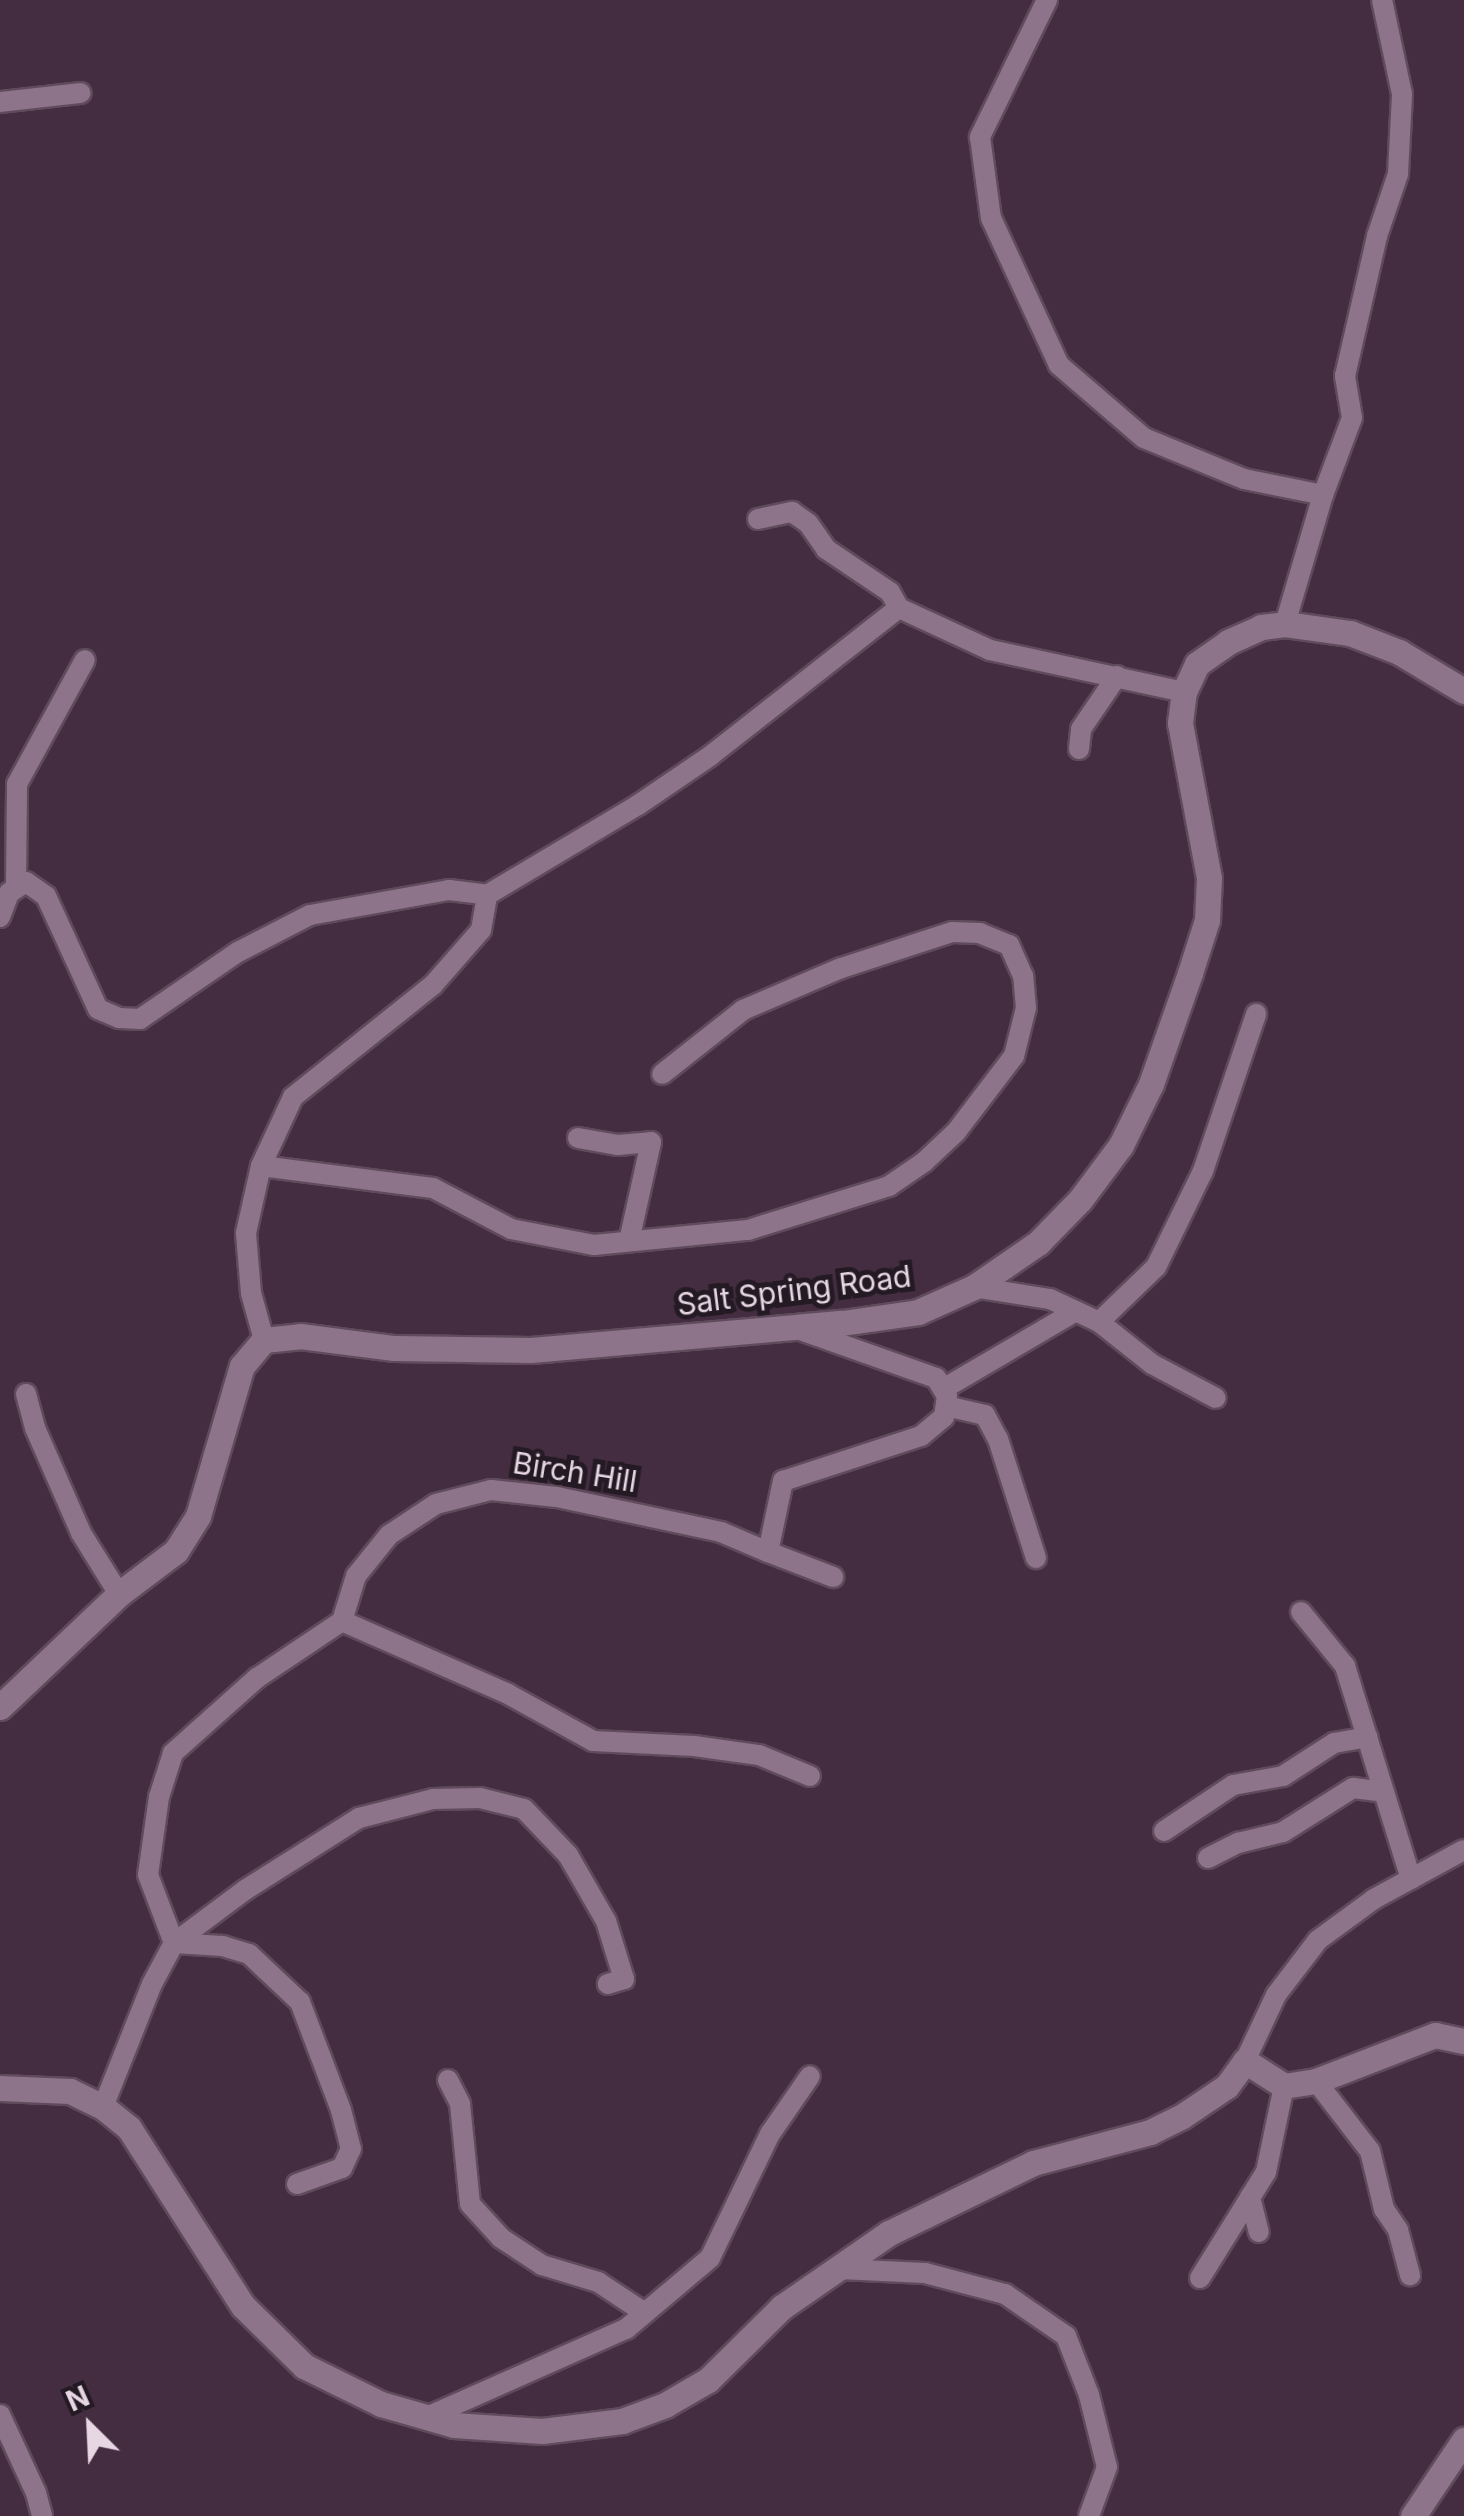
<!DOCTYPE html>
<style>
body{margin:0}
#map{position:relative;width:1464px;height:2516px;overflow:hidden;background:#442d41;font-family:Inter,sans-serif}
div>[style]{position:absolute}
[style*='--x']{left:calc(var(--x)*1px);top:calc(var(--y)*1px);width:calc(var(--w)*1px);rotate:calc(var(--a)*1deg)}
.roads{filter:drop-shadow(2px 0 #5f4b5c) drop-shadow(-2px 0 #5f4b5c) drop-shadow(0 2px #5f4b5c) drop-shadow(0 -2px #5f4b5c)}
.minor>*{height:20px;margin:-10px;padding:0 10px;transform-origin:10px;border-radius:10px;background:#8e748a}
.tertiary>*{height:25px;margin:-12.5px;padding:0 12.5px;transform-origin:12.5px;border-radius:12.5px;background:#8e748a}
span{translate:-50% -50%;white-space:nowrap;text-align:center;line-height:1.15;-webkit-text-stroke:10px #241a23;paint-order:stroke}
.street-label{font-size:30px;color:#e6d7e3}
.north{position:absolute;left:40px;top:2376px;width:100px;height:100px;-webkit-text-stroke:8px #241a23;paint-order:stroke;rotate:336deg;font-size:28px;font-weight:700;line-height:40px;text-align:center;color:#e6d7e3}
.north::after{content:'';display:block;margin:auto;width:35px;height:45px;background:#e6d7e3;clip-path:polygon(50% 0,100% 100%,50% 72%,0 100%)}
</style>
<div id="map">
<div class="roads">
<div class="minor">
<div style="--x:1047;--y:0;--w:153;--a:116.1"></div>
<div style="--x:980;--y:137;--w:82;--a:82.3"></div>
<div style="--x:991;--y:218;--w:162;--a:65.2"></div>
<div style="--x:1059;--y:365;--w:112;--a:40.7"></div>
<div style="--x:1144;--y:438;--w:108;--a:22.3"></div>
<div style="--x:1244;--y:479;--w:81;--a:11.4"></div>
<div style="--x:0;--y:102;--w:81;--a:-6.4"></div>
<div style="--x:758;--y:519;--w:35;--a:-12"></div>
<div style="--x:792;--y:512;--w:19;--a:35"></div>
<div style="--x:808;--y:523;--w:32;--a:55"></div>
<div style="--x:826;--y:549;--w:77;--a:33.9"></div>
<div style="--x:890;--y:592;--w:18;--a:61"></div>
<div style="--x:1285;--y:624;--w:134;--a:-73.6"></div>
<div style="--x:1323;--y:495;--w:82;--a:-69.4"></div>
<div style="--x:1352;--y:418;--w:43;--a:-99.5"></div>
<div style="--x:1345;--y:376;--w:144;--a:-77.1"></div>
<div style="--x:1377;--y:236;--w:65;--a:-71.3"></div>
<div style="--x:1398;--y:174;--w:80;--a:-87.1"></div>
<div style="--x:1402;--y:94;--w:96;--a:-102"></div>
<div style="--x:1079;--y:749;--w:20;--a:-84"></div>
<div style="--x:1081;--y:729;--w:64;--a:-55.8"></div>
<div style="--x:16;--y:885;--w:101;--a:-89.4"></div>
<div style="--x:17;--y:784;--w:141;--a:-61.3"></div>
<div style="--x:0;--y:917;--w:26;--a:-69"></div>
<div style="--x:9;--y:893;--w:20;--a:-33"></div>
<div style="--x:26;--y:882;--w:24;--a:35"></div>
<div style="--x:46;--y:896;--w:124;--a:65.3"></div>
<div style="--x:98;--y:1009;--w:23;--a:23"></div>
<div style="--x:119;--y:1018;--w:21;--a:3"></div>
<div style="--x:140;--y:1019;--w:119;--a:-34.4"></div>
<div style="--x:238;--y:952;--w:81;--a:-27.2"></div>
<div style="--x:310;--y:915;--w:141;--a:-10.2"></div>
<div style="--x:449;--y:890;--w:38;--a:7"></div>
<div style="--x:578;--y:1138;--w:41;--a:9.9"></div>
<div style="--x:618;--y:1145;--w:33;--a:-5"></div>
<div style="--x:651;--y:1142;--w:101;--a:102.5"></div>
<div style="--x:261;--y:1166;--w:173;--a:7.3"></div>
<div style="--x:433;--y:1188;--w:88;--a:27.7"></div>
<div style="--x:511;--y:1229;--w:85;--a:10.9"></div>
<div style="--x:594;--y:1245;--w:155;--a:-5.6"></div>
<div style="--x:748;--y:1230;--w:148;--a:-17.3"></div>
<div style="--x:889;--y:1186;--w:42;--a:-34.4"></div>
<div style="--x:924;--y:1162;--w:44;--a:-43.2"></div>
<div style="--x:956;--y:1132;--w:96;--a:-52.7"></div>
<div style="--x:1014;--y:1056;--w:49;--a:-76"></div>
<div style="--x:1026;--y:1008;--w:32;--a:-95"></div>
<div style="--x:1023;--y:976;--w:34;--a:-114"></div>
<div style="--x:1009;--y:945;--w:31;--a:-158"></div>
<div style="--x:980;--y:933;--w:28;--a:-178"></div>
<div style="--x:952;--y:932;--w:117;--a:162"></div>
<div style="--x:841;--y:968;--w:107;--a:156.8"></div>
<div style="--x:743;--y:1010;--w:103;--a:141.7"></div>
<div style="--x:974;--y:1287;--w:77;--a:9"></div>
<div style="--x:1050;--y:1299;--w:54;--a:25.1"></div>
<div style="--x:1099;--y:1322;--w:68;--a:38.4"></div>
<div style="--x:1152;--y:1364;--w:72;--a:28"></div>
<div style="--x:1099;--y:1322;--w:79;--a:-44"></div>
<div style="--x:1156;--y:1267;--w:107;--a:-63.9"></div>
<div style="--x:1203;--y:1171;--w:166;--a:-71.3"></div>
<div style="--x:264;--y:1340;--w:49;--a:-105.5"></div>
<div style="--x:251;--y:1293;--w:60;--a:-94.8"></div>
<div style="--x:246;--y:1233;--w:69;--a:-77.4"></div>
<div style="--x:261;--y:1166;--w:76;--a:-65.1"></div>
<div style="--x:293;--y:1097;--w:179;--a:-38.7"></div>
<div style="--x:433;--y:985;--w:73;--a:-48.9"></div>
<div style="--x:481;--y:930;--w:36;--a:-80"></div>
<div style="--x:487;--y:895;--w:176;--a:-30.8"></div>
<div style="--x:638;--y:805;--w:87;--a:-34.2"></div>
<div style="--x:710;--y:756;--w:240;--a:-38.1"></div>
<div style="--x:899;--y:608;--w:100;--a:24.8"></div>
<div style="--x:990;--y:650;--w:198;--a:12.2"></div>
<div style="--x:943;--y:1389;--w:154;--a:-30.4"></div>
<div style="--x:26;--y:1394;--w:35;--a:75"></div>
<div style="--x:35;--y:1428;--w:115;--a:66.3"></div>
<div style="--x:81;--y:1533;--w:72;--a:58.1"></div>
<div style="--x:946;--y:1406;--w:40;--a:13"></div>
<div style="--x:985;--y:1415;--w:27;--a:62"></div>
<div style="--x:998;--y:1439;--w:125;--a:72.3"></div>
<div style="--x:768;--y:1552;--w:70;--a:21"></div>
<div style="--x:1301;--y:1612;--w:70;--a:50.8"></div>
<div style="--x:1345;--y:1666;--w:223;--a:72.8"></div>
<div style="--x:342;--y:1621;--w:181;--a:23.7"></div>
<div style="--x:508;--y:1694;--w:97;--a:28.9"></div>
<div style="--x:593;--y:1741;--w:101;--a:2.8"></div>
<div style="--x:694;--y:1746;--w:66;--a:7.9"></div>
<div style="--x:759;--y:1755;--w:55;--a:22.4"></div>
<div style="--x:1164;--y:1831;--w:83;--a:-33.7"></div>
<div style="--x:1233;--y:1785;--w:51;--a:-10.2"></div>
<div style="--x:1283;--y:1776;--w:61;--a:-32.9"></div>
<div style="--x:1334;--y:1743;--w:34;--a:-10"></div>
<div style="--x:1208;--y:1858;--w:34;--a:-27"></div>
<div style="--x:1238;--y:1843;--w:46;--a:-13.7"></div>
<div style="--x:1283;--y:1832;--w:83;--a:-32.2"></div>
<div style="--x:1353;--y:1788;--w:31;--a:7"></div>
<div style="--x:1245;--y:2061;--w:73;--a:-64.8"></div>
<div style="--x:1276;--y:1995;--w:69;--a:-52.6"></div>
<div style="--x:1318;--y:1940;--w:69;--a:-36.2"></div>
<div style="--x:1374;--y:1899;--w:102;--a:-28.6"></div>
<div style="--x:448;--y:2080;--w:27;--a:63"></div>
<div style="--x:460;--y:2104;--w:100;--a:84.3"></div>
<div style="--x:470;--y:2204;--w:46;--a:47.6"></div>
<div style="--x:501;--y:2238;--w:49;--a:33.4"></div>
<div style="--x:542;--y:2265;--w:59;--a:16.9"></div>
<div style="--x:598;--y:2282;--w:56;--a:33.4"></div>
<div style="--x:1316;--y:2081;--w:88;--a:52.4"></div>
<div style="--x:1370;--y:2151;--w:60;--a:76.4"></div>
<div style="--x:1384;--y:2209;--w:25;--a:56"></div>
<div style="--x:1398;--y:2230;--w:47;--a:75.1"></div>
<div style="--x:103;--y:2107;--w:132;--a:-68.3"></div>
<div style="--x:152;--y:1984;--w:47;--a:-61.8"></div>
<div style="--x:174;--y:1943;--w:73;--a:-110.9"></div>
<div style="--x:148;--y:1875;--w:79;--a:-82"></div>
<div style="--x:159;--y:1797;--w:46;--a:-72.3"></div>
<div style="--x:173;--y:1753;--w:113;--a:-41.8"></div>
<div style="--x:257;--y:1678;--w:102;--a:-33.8"></div>
<div style="--x:342;--y:1621;--w:47;--a:-72.7"></div>
<div style="--x:356;--y:1576;--w:53;--a:-51.2"></div>
<div style="--x:389;--y:1535;--w:56;--a:-33.4"></div>
<div style="--x:436;--y:1504;--w:57;--a:-14.3"></div>
<div style="--x:491;--y:1490;--w:66;--a:6.1"></div>
<div style="--x:557;--y:1497;--w:168;--a:12"></div>
<div style="--x:721;--y:1532;--w:51;--a:23.1"></div>
<div style="--x:768;--y:1552;--w:73;--a:-78.1"></div>
<div style="--x:783;--y:1481;--w:145;--a:-18.1"></div>
<div style="--x:921;--y:1436;--w:30;--a:-40"></div>
<div style="--x:944;--y:1417;--w:21;--a:-82"></div>
<div style="--x:947;--y:1396;--w:21;--a:-121"></div>
<div style="--x:936;--y:1378;--w:146;--a:-160.5"></div>
<div style="--x:297;--y:2184;--w:48;--a:-19.6"></div>
<div style="--x:342;--y:2168;--w:21;--a:-65"></div>
<div style="--x:351;--y:2149;--w:40;--a:-104.4"></div>
<div style="--x:341;--y:2110;--w:116;--a:-110.8"></div>
<div style="--x:300;--y:2002;--w:70;--a:-136.7"></div>
<div style="--x:249;--y:1954;--w:28;--a:-163"></div>
<div style="--x:222;--y:1946;--w:48;--a:-176.4"></div>
<div style="--x:174;--y:1943;--w:89;--a:-36.7"></div>
<div style="--x:245;--y:1890;--w:135;--a:-32.3"></div>
<div style="--x:359;--y:1818;--w:76;--a:-14.4"></div>
<div style="--x:433;--y:1799;--w:47;--a:-1.2"></div>
<div style="--x:480;--y:1798;--w:45;--a:14"></div>
<div style="--x:524;--y:1809;--w:64;--a:46.3"></div>
<div style="--x:568;--y:1855;--w:76;--a:60.1"></div>
<div style="--x:606;--y:1921;--w:61;--a:72.8"></div>
<div style="--x:624;--y:1979;--w:17;--a:163"></div>
<div style="--x:1250;--y:2197;--w:36;--a:76"></div>
<div style="--x:840;--y:2269;--w:85;--a:2.7"></div>
<div style="--x:925;--y:2273;--w:83;--a:14.7"></div>
<div style="--x:1005;--y:2294;--w:74;--a:34.5"></div>
<div style="--x:1066;--y:2336;--w:63;--a:68.7"></div>
<div style="--x:1089;--y:2395;--w:74;--a:76"></div>
<div style="--x:1107;--y:2467;--w:52;--a:110.2"></div>
<div style="--x:1200;--y:2278;--w:125;--a:-58.1"></div>
<div style="--x:1266;--y:2172;--w:88;--a:-78.2"></div>
<div style="--x:0;--y:2415;--w:86;--a:65.2"></div>
<div style="--x:36;--y:2493;--w:24;--a:75"></div>
<div style="--x:427;--y:2417;--w:218;--a:-23.9"></div>
<div style="--x:626;--y:2329;--w:110;--a:-40.2"></div>
<div style="--x:710;--y:2258;--w:138;--a:-64.2"></div>
<div style="--x:770;--y:2134;--w:70;--a:-55.4"></div>
</div>
<div class="tertiary">
<div style="--x:0;--y:1707;--w:164;--a:-43.5"></div>
<div style="--x:119;--y:1594;--w:71;--a:-37"></div>
<div style="--x:176;--y:1551;--w:41;--a:-57.8"></div>
<div style="--x:198;--y:1516;--w:156;--a:-73.7"></div>
<div style="--x:242;--y:1366;--w:34;--a:-50"></div>
<div style="--x:264;--y:1340;--w:36;--a:-6"></div>
<div style="--x:300;--y:1336;--w:95;--a:7.3"></div>
<div style="--x:394;--y:1348;--w:137;--a:0.8"></div>
<div style="--x:531;--y:1350;--w:312;--a:-5"></div>
<div style="--x:842;--y:1323;--w:77;--a:-8.2"></div>
<div style="--x:918;--y:1312;--w:61;--a:-24.1"></div>
<div style="--x:974;--y:1287;--w:78;--a:-34.5"></div>
<div style="--x:1038;--y:1243;--w:60;--a:-45.7"></div>
<div style="--x:1080;--y:1200;--w:69;--a:-53.3"></div>
<div style="--x:1121;--y:1145;--w:68;--a:-63.8"></div>
<div style="--x:1151;--y:1084;--w:118;--a:-70.6"></div>
<div style="--x:1190;--y:973;--w:56;--a:-72.2"></div>
<div style="--x:1207;--y:920;--w:42;--a:-87.3"></div>
<div style="--x:1209;--y:878;--w:158;--a:-100.6"></div>
<div style="--x:1180;--y:723;--w:31;--a:-83"></div>
<div style="--x:1184;--y:692;--w:31;--a:-65"></div>
<div style="--x:1197;--y:664;--w:38;--a:-35"></div>
<div style="--x:1228;--y:642;--w:36;--a:-24"></div>
<div style="--x:1261;--y:627;--w:24;--a:-7"></div>
<div style="--x:1285;--y:624;--w:66;--a:7.9"></div>
<div style="--x:1350;--y:633;--w:53;--a:21.2"></div>
<div style="--x:1399;--y:652;--w:76;--a:31"></div>
<div style="--x:0;--y:2088;--w:70;--a:2.5"></div>
<div style="--x:70;--y:2091;--w:37;--a:26"></div>
<div style="--x:103;--y:2107;--w:33;--a:39"></div>
<div style="--x:129;--y:2128;--w:211;--a:57.4"></div>
<div style="--x:243;--y:2306;--w:86;--a:44.5"></div>
<div style="--x:304;--y:2366;--w:86;--a:26.3"></div>
<div style="--x:381;--y:2404;--w:76;--a:16"></div>
<div style="--x:454;--y:2425;--w:88;--a:3.9"></div>
<div style="--x:542;--y:2431;--w:81;--a:-7.1"></div>
<div style="--x:622;--y:2421;--w:46;--a:-20.4"></div>
<div style="--x:665;--y:2405;--w:50;--a:-30.2"></div>
<div style="--x:708;--y:2380;--w:104;--a:-44.6"></div>
<div style="--x:782;--y:2307;--w:130;--a:-34.7"></div>
<div style="--x:889;--y:2233;--w:160;--a:-25.9"></div>
<div style="--x:1033;--y:2163;--w:121;--a:-14.8"></div>
<div style="--x:1150;--y:2132;--w:34;--a:-26"></div>
<div style="--x:1181;--y:2117;--w:55;--a:-34"></div>
<div style="--x:1227;--y:2086;--w:31;--a:-54"></div>
<div style="--x:1245;--y:2061;--w:46;--a:32.7"></div>
<div style="--x:1284;--y:2086;--w:32;--a:-9"></div>
<div style="--x:1316;--y:2081;--w:128;--a:-21.1"></div>
<div style="--x:1435;--y:2035;--w:30;--a:12"></div>
<div style="--x:1413;--y:2516;--w:92;--a:-56.1"></div>
</div>
</div>
<div class="street-label">
<span style="left:794px;top:1290px;rotate:-7deg">Salt Spring Road</span>
<span style="left:575px;top:1472px;rotate:9deg">Birch Hill</span>
</div>
<div class="north">N</div>
</div>
